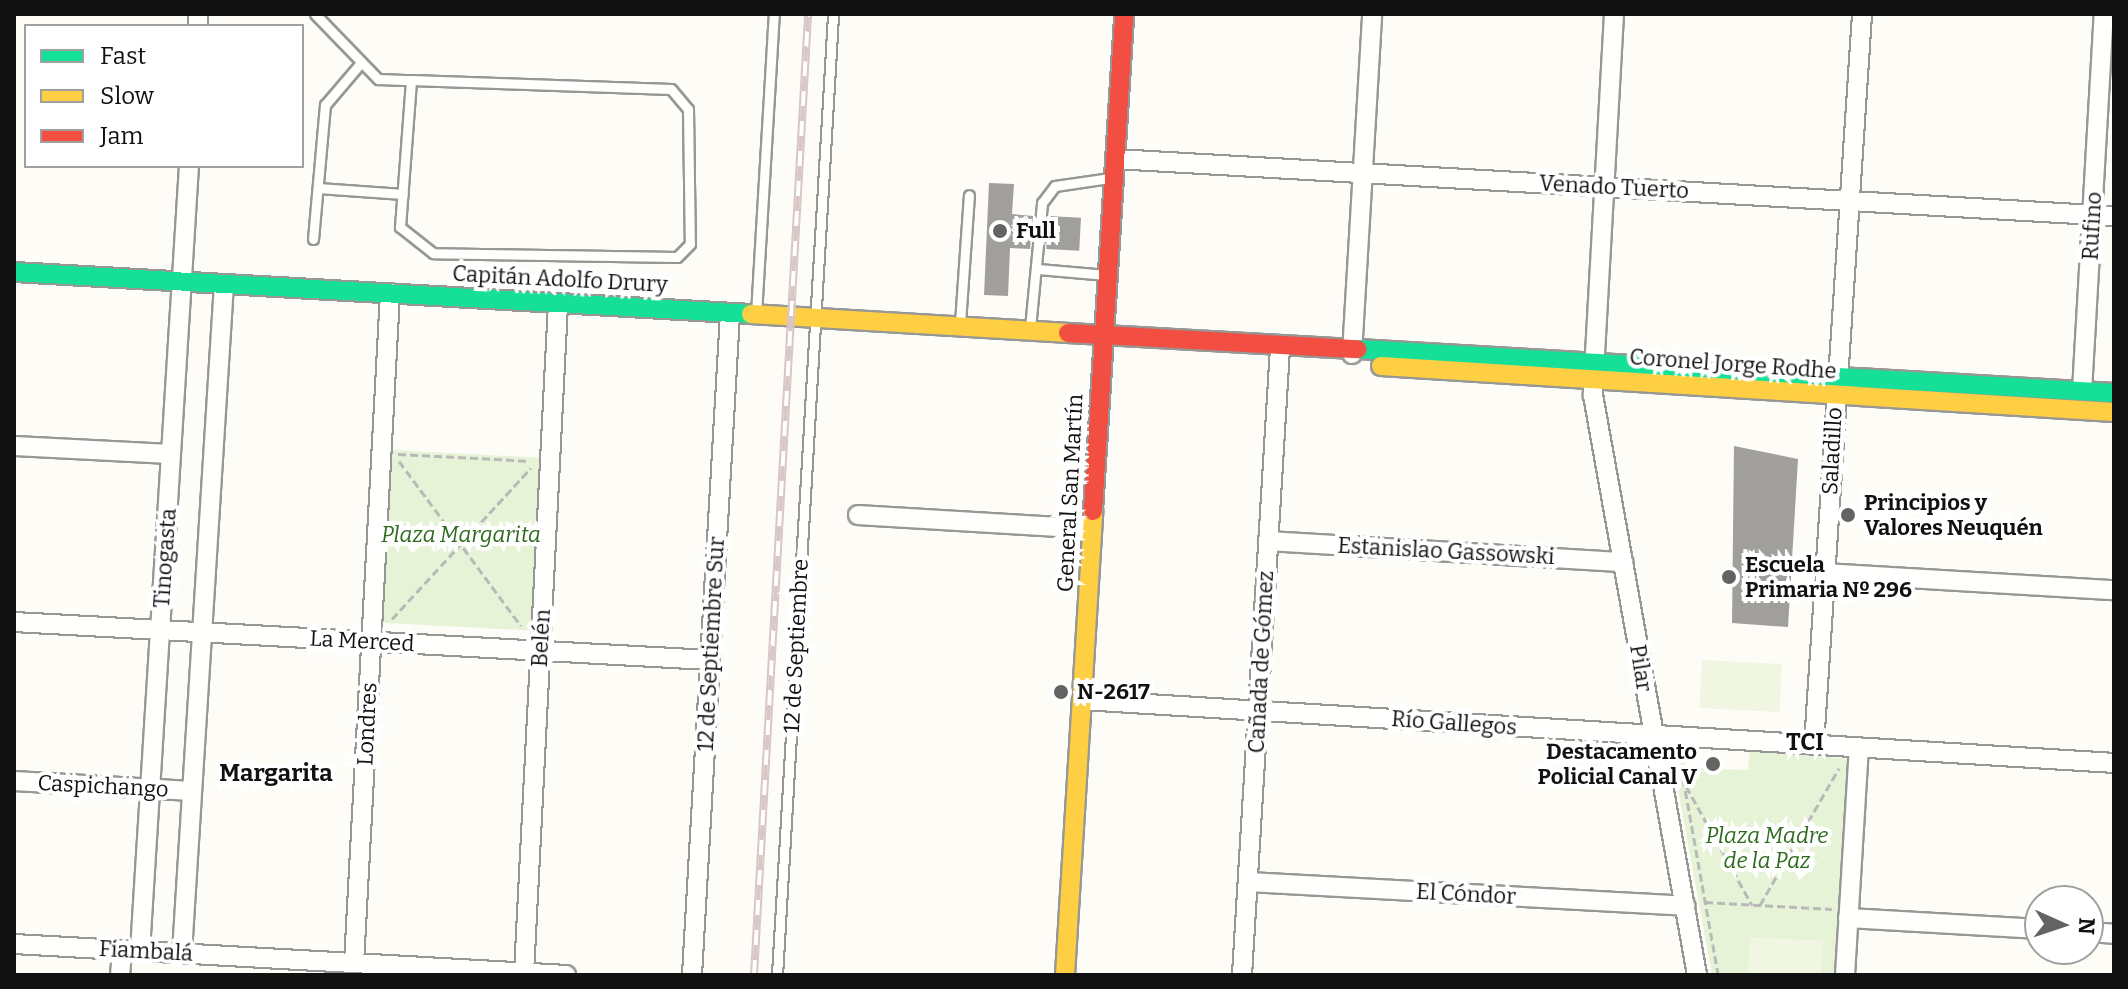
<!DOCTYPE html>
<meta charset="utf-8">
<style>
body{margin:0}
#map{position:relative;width:2128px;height:989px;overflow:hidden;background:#fdfcf7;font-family:Bitter,serif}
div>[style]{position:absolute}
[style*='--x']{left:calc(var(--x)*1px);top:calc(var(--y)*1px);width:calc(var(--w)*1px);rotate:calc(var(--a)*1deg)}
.green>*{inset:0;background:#e7f3d7;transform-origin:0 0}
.pitch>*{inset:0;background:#f0f6e1;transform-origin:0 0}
.building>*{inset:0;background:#a19f9c;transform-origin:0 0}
.path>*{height:3px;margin-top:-1.5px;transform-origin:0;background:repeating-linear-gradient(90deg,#b9b9b8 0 8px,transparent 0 12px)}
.roads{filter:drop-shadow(2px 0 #979795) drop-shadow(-2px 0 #979795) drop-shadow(0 2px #979795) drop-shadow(0 -2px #979795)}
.lane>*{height:9px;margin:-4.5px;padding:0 4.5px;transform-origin:4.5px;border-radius:4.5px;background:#fffffe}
.street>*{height:18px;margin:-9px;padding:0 9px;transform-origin:9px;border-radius:9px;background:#fffffe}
.fast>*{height:18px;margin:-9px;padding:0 9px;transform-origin:9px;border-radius:9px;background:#16e098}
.slow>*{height:18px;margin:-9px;padding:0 9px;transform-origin:9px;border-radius:9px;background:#ffcf43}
.jam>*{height:18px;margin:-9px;padding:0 9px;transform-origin:9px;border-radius:9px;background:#f24e42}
.rail>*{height:8px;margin-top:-4px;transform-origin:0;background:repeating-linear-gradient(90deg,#fff 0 15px,#d9c6c7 0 30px);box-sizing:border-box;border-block:2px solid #d9c6c7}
.dots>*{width:22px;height:22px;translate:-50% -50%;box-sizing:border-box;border:4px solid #fff;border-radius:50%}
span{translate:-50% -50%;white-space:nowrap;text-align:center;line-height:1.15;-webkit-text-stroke:8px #fff;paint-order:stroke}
.street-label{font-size:22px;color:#111}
.poi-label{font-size:22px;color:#111;font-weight:700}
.left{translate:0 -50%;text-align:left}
.right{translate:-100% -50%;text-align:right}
.park-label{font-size:22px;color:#2f6b1f;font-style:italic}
.neighbourhood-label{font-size:24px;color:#111;font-weight:700}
.frame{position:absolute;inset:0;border:16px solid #111;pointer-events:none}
.legend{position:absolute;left:24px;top:24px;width:280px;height:144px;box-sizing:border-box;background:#fff;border:2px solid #a0a0a0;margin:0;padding:10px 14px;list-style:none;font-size:24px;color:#111}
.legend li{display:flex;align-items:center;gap:16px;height:40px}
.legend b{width:40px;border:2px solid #a0a0a0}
.north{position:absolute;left:2024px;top:885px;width:80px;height:80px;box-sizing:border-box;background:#fff;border:2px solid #a0a0a0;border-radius:50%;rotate:93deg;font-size:22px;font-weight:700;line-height:32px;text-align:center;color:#111}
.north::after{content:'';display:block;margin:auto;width:28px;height:36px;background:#646362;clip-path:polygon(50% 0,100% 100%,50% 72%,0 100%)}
</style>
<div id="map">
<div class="green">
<div style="left:392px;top:450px;width:148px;height:173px;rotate:3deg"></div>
<div style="clip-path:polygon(1687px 746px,1687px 768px,1748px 770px,1750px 749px,1848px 759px,1837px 975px,1712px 975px,1673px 762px,1676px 749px)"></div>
</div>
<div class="pitch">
<div style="left:1702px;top:660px;width:80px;height:48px;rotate:3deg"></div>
<div style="left:1750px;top:937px;width:73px;height:38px;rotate:3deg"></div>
</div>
<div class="building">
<div style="clip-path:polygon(989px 183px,1014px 184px,1012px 214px,1033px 216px,1030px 249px,1010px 248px,1008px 296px,984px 295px)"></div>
<div style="left:1048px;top:216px;width:33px;height:33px;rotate:3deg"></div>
<div style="clip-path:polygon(1734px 446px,1798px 459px,1788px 627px,1732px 623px)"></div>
</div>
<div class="path">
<div style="--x:398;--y:454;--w:132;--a:3"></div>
<div style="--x:399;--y:461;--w:205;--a:53.5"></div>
<div style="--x:392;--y:619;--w:205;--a:-47.4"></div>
<div style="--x:1679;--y:755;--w:223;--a:79.9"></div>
<div style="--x:1686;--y:786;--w:136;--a:61"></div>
<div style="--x:1705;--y:902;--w:127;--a:3.2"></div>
<div style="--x:1760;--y:905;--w:158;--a:-60"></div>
</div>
<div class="roads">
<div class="lane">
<div style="--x:315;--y:14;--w:91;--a:45.9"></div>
<div style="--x:378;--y:79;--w:33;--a:2"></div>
<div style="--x:411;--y:80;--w:260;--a:2"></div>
<div style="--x:671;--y:89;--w:26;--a:50"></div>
<div style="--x:688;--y:109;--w:135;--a:89.2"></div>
<div style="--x:690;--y:244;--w:18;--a:135"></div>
<div style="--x:677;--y:257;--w:244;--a:-179.1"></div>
<div style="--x:433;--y:253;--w:42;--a:-141.8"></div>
<div style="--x:400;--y:227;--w:147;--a:-85.7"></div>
<div style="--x:318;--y:188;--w:85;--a:4"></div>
<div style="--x:313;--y:239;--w:135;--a:-84.9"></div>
<div style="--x:325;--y:105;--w:52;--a:-49.6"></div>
<div style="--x:1037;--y:269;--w:68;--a:5"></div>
<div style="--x:756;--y:314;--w:301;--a:-86.6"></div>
<div style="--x:960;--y:323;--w:128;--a:-86"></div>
<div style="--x:1030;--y:328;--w:126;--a:-84.5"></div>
<div style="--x:1042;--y:203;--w:21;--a:-53"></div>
<div style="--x:1055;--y:186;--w:56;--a:-8.3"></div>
<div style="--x:777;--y:975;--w:963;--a:-86.66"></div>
</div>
<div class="street">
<div style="--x:1614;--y:14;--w:382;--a:93.2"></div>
<div style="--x:1593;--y:395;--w:589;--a:79.83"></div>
<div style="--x:198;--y:26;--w:12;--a:-90"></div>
<div style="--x:1115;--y:159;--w:1001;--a:3.27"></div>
<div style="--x:1352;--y:354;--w:341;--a:-86.6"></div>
<div style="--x:2082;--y:391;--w:378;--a:-86.7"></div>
<div style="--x:14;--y:446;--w:157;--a:2.9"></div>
<div style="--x:858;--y:515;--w:234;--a:3.4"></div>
<div style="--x:1268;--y:541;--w:356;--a:3.4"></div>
<div style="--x:1824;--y:573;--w:290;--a:3.4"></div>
<div style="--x:14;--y:622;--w:697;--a:3.13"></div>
<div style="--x:1082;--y:700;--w:1034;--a:3.49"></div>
<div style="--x:1814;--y:745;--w:733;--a:-86.24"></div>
<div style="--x:14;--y:781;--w:178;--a:3.2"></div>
<div style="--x:1248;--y:882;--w:438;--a:3.1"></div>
<div style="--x:1848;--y:918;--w:192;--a:3.3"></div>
<div style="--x:2088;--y:932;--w:26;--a:4"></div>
<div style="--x:14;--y:944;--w:553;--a:3.21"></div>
<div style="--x:140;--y:951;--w:787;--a:-86.43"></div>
<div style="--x:182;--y:953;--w:670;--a:-86.41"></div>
<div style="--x:354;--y:963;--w:671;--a:-86.92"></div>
<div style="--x:524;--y:973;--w:671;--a:-87.09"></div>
<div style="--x:120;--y:975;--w:25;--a:-85"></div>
<div style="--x:692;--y:975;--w:663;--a:-86.71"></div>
<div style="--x:1242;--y:975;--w:628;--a:-86.53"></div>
<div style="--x:1845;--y:975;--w:228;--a:-86.5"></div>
</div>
<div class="fast">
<div style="--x:14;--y:272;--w:738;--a:3.26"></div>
<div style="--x:1358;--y:349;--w:757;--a:3.33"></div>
</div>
<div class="slow">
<div style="--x:751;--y:314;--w:318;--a:3.4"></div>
<div style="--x:1381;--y:366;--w:734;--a:3.59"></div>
<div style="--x:1065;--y:975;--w:465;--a:-86.5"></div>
</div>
<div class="jam">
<div style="--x:1068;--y:333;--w:290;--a:3.2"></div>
<div style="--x:1093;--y:511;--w:498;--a:-86.4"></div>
</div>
</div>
<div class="rail">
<div style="--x:754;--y:975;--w:963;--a:-86.78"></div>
</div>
<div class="dots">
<div style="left:1000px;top:231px;background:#646362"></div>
<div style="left:1848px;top:515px;background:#646362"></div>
<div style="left:1729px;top:577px;background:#646362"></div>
<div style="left:1061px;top:692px;background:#646362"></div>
<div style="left:1713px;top:764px;background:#646362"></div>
</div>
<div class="street-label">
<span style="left:1614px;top:187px;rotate:3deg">Venado Tuerto</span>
<span style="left:2092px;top:226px;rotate:-87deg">Rufino</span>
<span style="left:560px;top:279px;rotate:3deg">Capitán Adolfo Drury</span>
<span style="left:1733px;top:364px;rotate:4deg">Coronel Jorge Rodhe</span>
<span style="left:1832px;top:451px;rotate:-87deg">Saladillo</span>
<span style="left:1070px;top:493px;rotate:-87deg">General San Martín</span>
<span style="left:1446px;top:551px;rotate:3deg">Estanislao Gassowski</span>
<span style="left:165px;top:558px;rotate:-86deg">Tinogasta</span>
<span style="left:541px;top:638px;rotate:-87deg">Belén</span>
<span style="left:362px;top:641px;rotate:3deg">La Merced</span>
<span style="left:711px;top:644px;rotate:-87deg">12 de Septiembre Sur</span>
<span style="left:796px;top:646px;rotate:-87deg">12 de Septiembre</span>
<span style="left:1261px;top:662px;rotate:-87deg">Cañada de Gómez</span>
<span style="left:1641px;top:668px;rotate:81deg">Pilar</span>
<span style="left:1454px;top:723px;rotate:4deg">Río Gallegos</span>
<span style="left:367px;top:724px;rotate:-87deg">Londres</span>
<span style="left:103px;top:786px;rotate:3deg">Caspichango</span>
<span style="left:1466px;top:894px;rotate:3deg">El Cóndor</span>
<span style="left:146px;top:951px;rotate:3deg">Fiambalá</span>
</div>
<div class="poi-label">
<span class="left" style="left:1016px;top:231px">Full</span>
<span class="left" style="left:1864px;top:515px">Principios y<br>Valores Neuquén</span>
<span class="left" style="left:1745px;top:577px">Escuela<br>Primaria Nº 296</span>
<span class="left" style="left:1077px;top:692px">N-2617</span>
<span class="right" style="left:1697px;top:764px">Destacamento<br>Policial Canal V</span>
</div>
<div class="park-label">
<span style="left:461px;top:535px">Plaza Margarita</span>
<span style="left:1767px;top:848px">Plaza Madre<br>de la Paz</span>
</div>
<div class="neighbourhood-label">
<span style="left:1805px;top:743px">TCI</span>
<span style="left:276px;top:774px">Margarita</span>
</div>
<div class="frame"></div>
<ul class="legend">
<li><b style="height:10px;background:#16e098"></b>Fast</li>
<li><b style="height:10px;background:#ffcf43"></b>Slow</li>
<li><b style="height:10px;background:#f24e42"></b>Jam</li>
</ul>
<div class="north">N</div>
</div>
